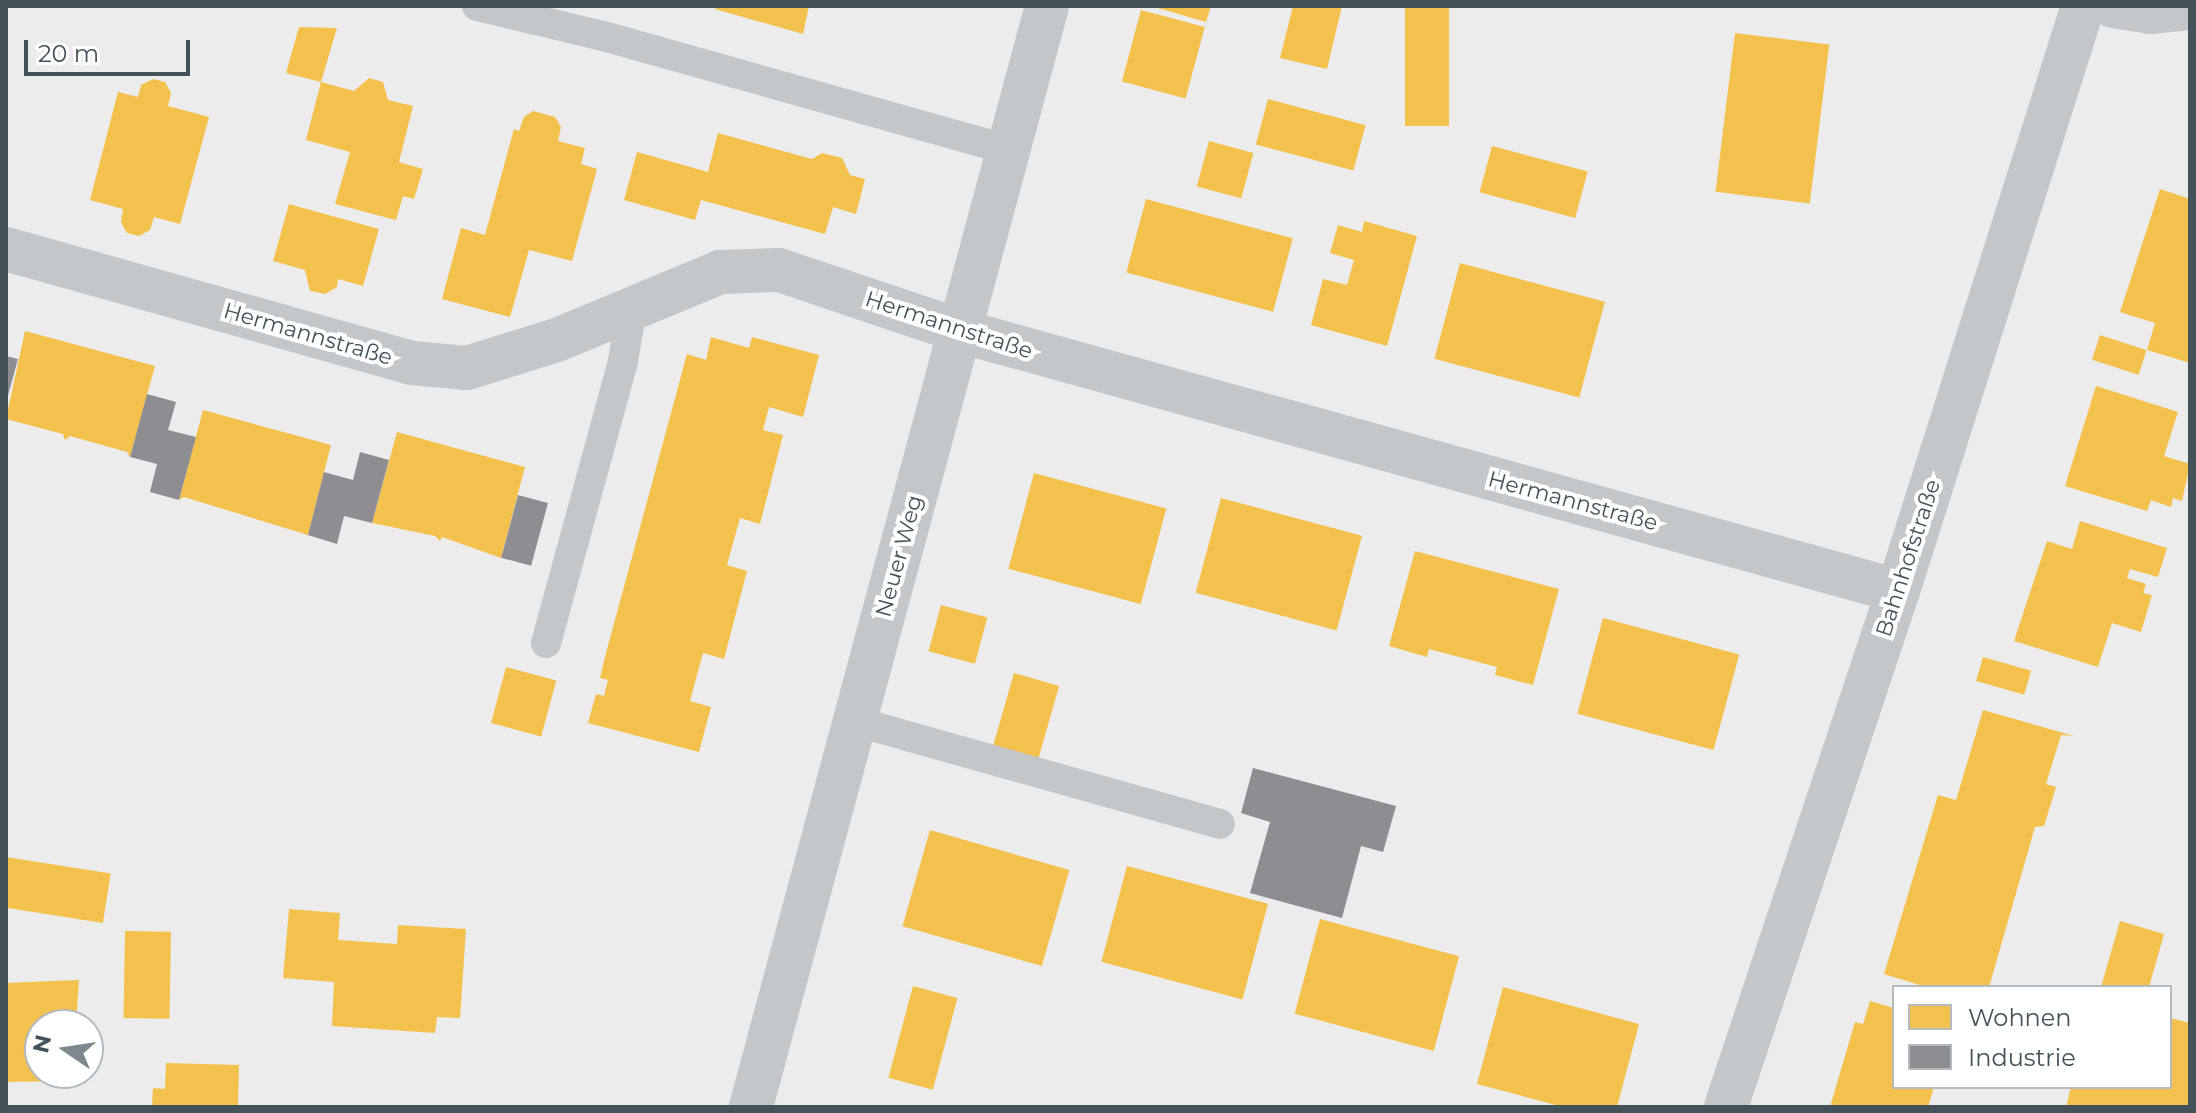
<!DOCTYPE html>
<meta charset="utf-8">
<style>
body{margin:0}
#map{position:relative;width:2196px;height:1113px;overflow:hidden;background:#edecec;font-family:Montserrat,sans-serif}
div>[style]{position:absolute}
[style*='--x']{left:calc(var(--x)*1px);top:calc(var(--y)*1px);width:calc(var(--w)*1px);rotate:calc(var(--a)*1deg)}
.homes>*{inset:0;background:#f2c14e;transform-origin:0 0}
.industry>*{inset:0;background:#8d8d92;transform-origin:0 0}
.service>*{height:30px;margin:-15px;padding:0 15px;transform-origin:15px;border-radius:15px;background:#c3c7c9}
.minor>*{height:44px;margin:-22px;padding:0 22px;transform-origin:22px;border-radius:22px;background:#c3c7c9}
.tertiary>*{height:44px;margin:-22px;padding:0 22px;transform-origin:22px;border-radius:22px;background:#c3c7c9}
span{translate:-50% -50%;white-space:nowrap;text-align:center;line-height:1.15;-webkit-text-stroke:8px #fff;paint-order:stroke}
.street-label{font-size:22px;color:#445259}
.frame{position:absolute;inset:0;border:8px solid #445259;pointer-events:none}
.legend{position:absolute;left:1892px;top:985px;width:280px;height:104px;box-sizing:border-box;background:#fff;border:2px solid #b4babd;margin:0;padding:10px 14px;list-style:none;font-size:24px;color:#445259}
.legend li{display:flex;align-items:center;gap:16px;height:40px}
.legend b{width:40px;border:2px solid #b4babd}
.north{position:absolute;left:24px;top:1009px;width:80px;height:80px;box-sizing:border-box;background:#fff;border:2px solid #b4babd;border-radius:50%;rotate:283deg;font-size:22px;font-weight:700;line-height:32px;text-align:center;color:#445259}
.north::after{content:'';display:block;margin:auto;width:28px;height:36px;background:#7f888c;clip-path:polygon(50% 0,100% 100%,50% 72%,0 100%)}
.scale{position:absolute;left:24px;top:40px;width:166px;height:36px;box-sizing:border-box;border:4px solid #445259;border-top:0;padding-left:10px;font-size:24px;line-height:28px;white-space:nowrap;color:#445259;-webkit-text-stroke:6px #fff;paint-order:stroke}
</style>
<div id="map">
<div class="homes">
<div style="clip-path:polygon(718px 6px,809px 6px,803px 34px,715px 9px)"></div>
<div style="clip-path:polygon(1151px 6px,1211px 6px,1206px 22px)"></div>
<div style="clip-path:polygon(1293px 6px,1342px 6px,1327px 69px,1280px 58px)"></div>
<div style="left:1405px;top:6px;width:44px;height:120px"></div>
<div style="left:1141px;top:10px;width:66px;height:74px;rotate:15deg"></div>
<div style="clip-path:polygon(299px 27px,337px 28px,321px 82px,286px 73px)"></div>
<div style="left:1735px;top:33px;width:95px;height:160px;rotate:7deg"></div>
<div style="clip-path:polygon(369px 78px,383px 82px,388px 100px,413px 106px,399px 162px,423px 169px,414px 199px,403px 196px,396px 220px,335px 204px,350px 152px,306px 140px,321px 82px,354px 91px)"></div>
<div style="clip-path:polygon(153px 79px,165px 82px,171px 93px,168px 106px,209px 117px,180px 224px,154px 217px,150px 230px,139px 236px,127px 233px,121px 222px,123px 209px,90px 200px,118px 92px,138px 97px,141px 85px)"></div>
<div style="left:1268px;top:99px;width:101px;height:47px;rotate:15deg"></div>
<div style="clip-path:polygon(533px 111px,555px 117px,561px 127px,558px 141px,585px 148px,581px 164px,597px 169px,572px 261px,529px 250px,510px 317px,442px 299px,461px 228px,485px 235px,514px 129px,519px 131px,524px 117px)"></div>
<div style="clip-path:polygon(718px 133px,812px 159px,822px 153px,842px 158px,850px 175px,865px 179px,856px 214px,833px 207px,825px 234px,701px 200px,695px 220px,624px 200px,637px 152px,708px 172px)"></div>
<div style="left:1209px;top:141px;width:46px;height:47px;rotate:15deg"></div>
<div style="left:1492px;top:146px;width:99px;height:48px;rotate:15deg"></div>
<div style="clip-path:polygon(2160px 189px,2190px 199px,2190px 363px,2147px 350px,2155px 323px,2120px 312px)"></div>
<div style="left:1146px;top:199px;width:152px;height:76px;rotate:15deg"></div>
<div style="clip-path:polygon(289px 204px,379px 229px,363px 286px,338px 279px,337px 287px,325px 294px,310px 291px,305px 270px,273px 261px)"></div>
<div style="clip-path:polygon(1364px 221px,1417px 236px,1387px 346px,1311px 325px,1323px 279px,1347px 285px,1354px 260px,1330px 253px,1338px 225px,1362px 232px)"></div>
<div style="left:1460px;top:263px;width:150px;height:99px;rotate:15deg"></div>
<div style="clip-path:polygon(25px 331px,155px 366px,130px 457px,127px 452px,70px 436px,65px 440px,63px 434px,6px 419px)"></div>
<div style="left:2100px;top:335px;width:49px;height:26px;rotate:18deg"></div>
<div style="clip-path:polygon(711px 337px,749px 348px,752px 337px,819px 355px,803px 417px,769px 407px,763px 430px,783px 435px,760px 524px,740px 518px,727px 565px,747px 571px,724px 659px,703px 653px,690px 701px,711px 707px,699px 752px,588px 723px,596px 694px,604px 696px,608px 680px,600px 678px,606px 653px,687px 354px,706px 360px)"></div>
<div style="clip-path:polygon(2096px 386px,2178px 412px,2164px 456px,2190px 464px,2182px 501px,2173px 498px,2171px 507px,2151px 500px,2147px 511px,2065px 486px)"></div>
<div style="clip-path:polygon(203px 410px,331px 445px,308px 535px,184px 497px,179px 500px)"></div>
<div style="clip-path:polygon(397px 432px,525px 467px,501px 558px,442px 537px,440px 541px,435px 536px,372px 523px)"></div>
<div style="left:1034px;top:473px;width:137px;height:99px;rotate:15deg"></div>
<div style="left:1221px;top:498px;width:146px;height:98px;rotate:15deg"></div>
<div style="clip-path:polygon(2080px 521px,2167px 548px,2158px 577px,2130px 569px,2127px 578px,2146px 584px,2143px 593px,2152px 595px,2141px 632px,2112px 623px,2098px 667px,2014px 641px,2047px 541px,2072px 549px)"></div>
<div style="clip-path:polygon(1415px 551px,1559px 589px,1533px 685px,1495px 675px,1497px 667px,1429px 649px,1427px 657px,1389px 646px)"></div>
<div style="left:941px;top:605px;width:48px;height:48px;rotate:15deg"></div>
<div style="left:1603px;top:618px;width:141px;height:99px;rotate:15deg"></div>
<div style="left:1983px;top:657px;width:50px;height:25px;rotate:16deg"></div>
<div style="left:506px;top:667px;width:52px;height:58px;rotate:15deg"></div>
<div style="left:1014px;top:673px;width:47px;height:76px;rotate:16deg"></div>
<div style="clip-path:polygon(1983px 710px,2074px 736px,2061px 735px,2046px 784px,2056px 787px,2044px 826px,2035px 827px,1989px 987px,1926px 987px,1884px 974px,1938px 795px,1956px 800px)"></div>
<div style="left:930px;top:830px;width:145px;height:100px;rotate:16deg"></div>
<div style="left:6px;top:857px;width:106px;height:50px;rotate:9deg"></div>
<div style="left:1127px;top:866px;width:146px;height:99px;rotate:15deg"></div>
<div style="clip-path:polygon(289px 909px,340px 913px,338px 940px,397px 944px,398px 925px,466px 929px,460px 1018px,437px 1017px,435px 1033px,332px 1026px,334px 982px,283px 978px)"></div>
<div style="left:1320px;top:919px;width:144px;height:98px;rotate:15deg"></div>
<div style="clip-path:polygon(2120px 921px,2164px 934px,2149px 987px,2101px 987px)"></div>
<div style="left:125px;top:931px;width:46px;height:87px;rotate:1deg"></div>
<div style="clip-path:polygon(79px 980px,76px 1025px,40px 1025px,40px 1073px,71px 1073px,60px 1081px,6px 1082px,6px 983px)"></div>
<div style="left:913px;top:986px;width:46px;height:95px;rotate:15deg"></div>
<div style="clip-path:polygon(1503px 987px,1639px 1024px,1617px 1107px,1563px 1107px,1477px 1084px)"></div>
<div style="clip-path:polygon(1870px 1001px,1894px 1008px,1894px 1087px,1934px 1087px,1928px 1107px,1830px 1107px,1855px 1022px,1863px 1024px)"></div>
<div style="clip-path:polygon(2170px 1018px,2190px 1023px,2190px 1107px,2066px 1107px,2071px 1087px,2170px 1087px)"></div>
<div style="clip-path:polygon(166px 1063px,239px 1065px,238px 1107px,152px 1107px,153px 1088px,165px 1089px)"></div>
</div>
<div class="industry">
<div style="clip-path:polygon(6px 356px,18px 359px,7px 399px,6px 398px)"></div>
<div style="clip-path:polygon(147px 394px,176px 402px,168px 430px,196px 437px,179px 500px,150px 492px,157px 464px,130px 457px)"></div>
<div style="clip-path:polygon(360px 452px,389px 460px,372px 523px,344px 516px,337px 544px,308px 535px,324px 472px,353px 480px)"></div>
<div style="left:518px;top:495px;width:31px;height:65px;rotate:15deg"></div>
<div style="clip-path:polygon(1253px 768px,1396px 806px,1383px 852px,1361px 846px,1342px 918px,1250px 893px,1270px 822px,1241px 813px)"></div>
</div>
<div class="service">
<div style="--x:477;--y:6;--w:134;--a:13.4"></div>
<div style="--x:607;--y:37;--w:417;--a:15.7"></div>
<div style="--x:546;--y:643;--w:292;--a:-74.7"></div>
<div style="--x:623;--y:361;--w:55;--a:-80.5"></div>
<div style="--x:854;--y:721;--w:380;--a:15.7"></div>
</div>
<div class="minor">
<div style="--x:2113;--y:6;--w:37;--a:9"></div>
<div style="--x:2150;--y:12;--w:40;--a:-5.7"></div>
<div style="--x:6;--y:249;--w:422;--a:15.7"></div>
<div style="--x:412;--y:363;--w:55;--a:5.2"></div>
<div style="--x:467;--y:368;--w:94;--a:-17.3"></div>
<div style="--x:557;--y:340;--w:177;--a:-22.6"></div>
<div style="--x:720;--y:272;--w:59;--a:-1.9"></div>
<div style="--x:779;--y:270;--w:191;--a:18.6"></div>
<div style="--x:960;--y:331;--w:973;--a:15.49"></div>
<div style="--x:1726;--y:1107;--w:544;--a:-71.57"></div>
<div style="--x:1898;--y:591;--w:614;--a:-72.45"></div>
</div>
<div class="tertiary">
<div style="--x:751;--y:1107;--w:1140;--a:-74.95"></div>
</div>
<div class="street-label">
<span style="left:949px;top:325px;rotate:18deg">Hermannstraße</span>
<span style="left:308px;top:334px;rotate:16deg">Hermannstraße</span>
<span style="left:1573px;top:501px;rotate:15deg">Hermannstraße</span>
<span style="left:899px;top:556px;rotate:-75deg">Neuer Weg</span>
<span style="left:1908px;top:558px;rotate:-72deg">Bahnhofstraße</span>
</div>
<div class="frame"></div>
<ul class="legend">
<li><b style="height:22px;background:#f2c14e"></b>Wohnen</li>
<li><b style="height:22px;background:#8d8d92"></b>Industrie</li>
</ul>
<div class="north">N</div>
<div class="scale">20 m</div>
</div>
